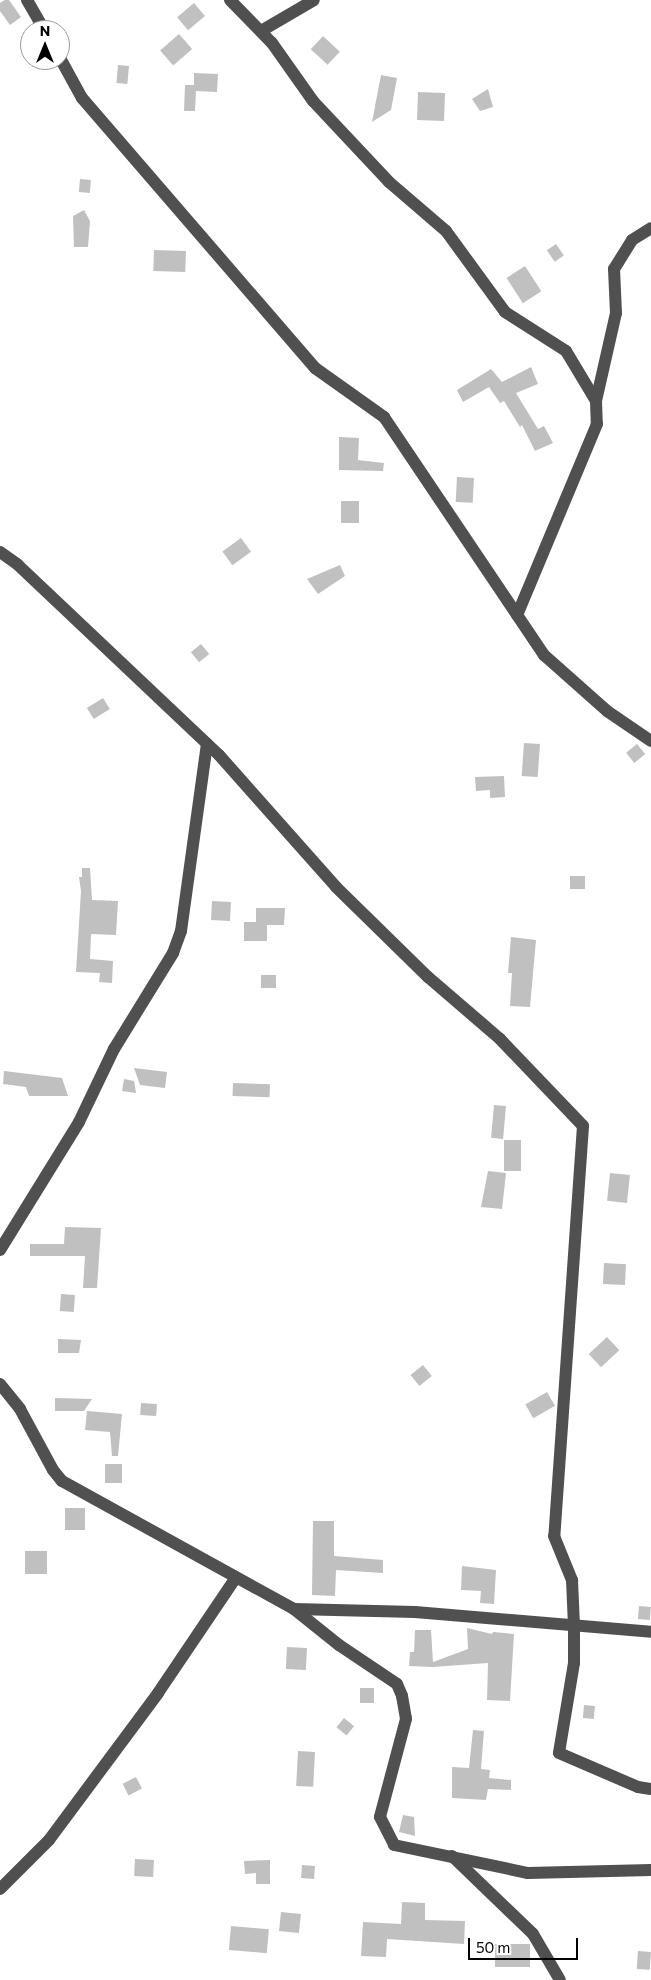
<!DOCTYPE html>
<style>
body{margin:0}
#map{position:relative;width:651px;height:1980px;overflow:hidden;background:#fff;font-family:Commissioner,sans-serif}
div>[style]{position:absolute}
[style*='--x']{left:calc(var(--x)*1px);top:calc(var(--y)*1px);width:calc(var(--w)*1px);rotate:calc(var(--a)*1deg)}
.building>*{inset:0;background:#c0c0c0;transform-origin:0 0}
.minor>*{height:12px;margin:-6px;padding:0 6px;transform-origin:6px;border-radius:6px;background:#505050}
span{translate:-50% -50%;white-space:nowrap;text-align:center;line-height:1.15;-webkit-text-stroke:5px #fff;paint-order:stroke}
.north{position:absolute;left:20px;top:20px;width:50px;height:50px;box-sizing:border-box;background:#fff;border:1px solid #999;border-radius:50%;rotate:0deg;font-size:14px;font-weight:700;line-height:20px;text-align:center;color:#000}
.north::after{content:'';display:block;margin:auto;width:18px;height:22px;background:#000;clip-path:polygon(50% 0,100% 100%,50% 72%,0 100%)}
.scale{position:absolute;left:468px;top:1938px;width:110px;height:22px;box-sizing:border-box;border:2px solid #000;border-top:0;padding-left:6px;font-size:15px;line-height:18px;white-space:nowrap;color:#000;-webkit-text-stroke:4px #fff;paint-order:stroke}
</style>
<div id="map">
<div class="building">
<div style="clip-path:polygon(5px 0,9px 0,21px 17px,10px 25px,0 11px,0 3px)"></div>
<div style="left:194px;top:3px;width:17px;height:22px;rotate:50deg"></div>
<div style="left:179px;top:34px;width:20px;height:25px;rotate:49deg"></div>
<div style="left:323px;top:36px;width:23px;height:18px;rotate:43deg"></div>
<div style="left:118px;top:65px;width:11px;height:18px;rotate:5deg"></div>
<div style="clip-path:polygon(194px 73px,218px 74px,217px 92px,196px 91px,195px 111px,184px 111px,185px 85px,194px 85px)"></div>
<div style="clip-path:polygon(381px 75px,397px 78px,391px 110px,372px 122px)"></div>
<div style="clip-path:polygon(488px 89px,493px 107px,480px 111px,472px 99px)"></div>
<div style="left:418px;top:92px;width:27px;height:28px;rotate:2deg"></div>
<div style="left:80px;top:179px;width:11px;height:13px;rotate:5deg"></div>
<div style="clip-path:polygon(84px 210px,90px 221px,88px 247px,74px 247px,73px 216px)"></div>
<div style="left:556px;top:244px;width:14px;height:11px;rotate:56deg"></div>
<div style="left:154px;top:250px;width:32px;height:21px;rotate:2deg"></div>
<div style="left:525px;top:266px;width:30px;height:22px;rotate:57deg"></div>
<div style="clip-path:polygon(531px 367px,538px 384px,516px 393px,538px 429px,544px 426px,553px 443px,535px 451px,522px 425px,520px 427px,504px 401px,500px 403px,489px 387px,463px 402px,457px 390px,491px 369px,502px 382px)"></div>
<div style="clip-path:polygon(339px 437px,359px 438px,358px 460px,384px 463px,383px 471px,339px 470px)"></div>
<div style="left:457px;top:477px;width:17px;height:25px;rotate:3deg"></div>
<div style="left:341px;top:501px;width:18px;height:22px"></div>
<div style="left:241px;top:538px;width:17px;height:23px;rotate:54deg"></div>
<div style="clip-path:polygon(340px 565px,345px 576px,318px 594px,307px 579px)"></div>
<div style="left:201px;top:644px;width:13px;height:13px;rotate:51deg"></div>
<div style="left:103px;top:698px;width:13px;height:19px;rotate:58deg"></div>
<div style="left:524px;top:743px;width:16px;height:33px;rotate:4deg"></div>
<div style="left:637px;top:744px;width:13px;height:14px;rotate:51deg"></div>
<div style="clip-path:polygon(504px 776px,505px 797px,490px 798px,490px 790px,476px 791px,475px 777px)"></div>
<div style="clip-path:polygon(82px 868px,90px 868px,92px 900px,118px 901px,116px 935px,91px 934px,90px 959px,113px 961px,112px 983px,99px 982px,100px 973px,76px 972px,81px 891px,79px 877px,82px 877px)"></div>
<div style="left:570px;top:876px;width:15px;height:13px"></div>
<div style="left:212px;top:901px;width:19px;height:19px;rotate:3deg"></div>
<div style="clip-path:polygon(256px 908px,285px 908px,284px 925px,267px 925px,267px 941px,244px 941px,244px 922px,256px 922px)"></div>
<div style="clip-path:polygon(511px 937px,536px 940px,530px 1007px,510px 1006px,512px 973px,508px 973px)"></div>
<div style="left:261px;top:975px;width:15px;height:13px"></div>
<div style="clip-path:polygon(134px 1068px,167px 1072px,165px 1088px,140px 1085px)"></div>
<div style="clip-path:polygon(4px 1071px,62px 1078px,68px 1096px,29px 1096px,26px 1087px,3px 1084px)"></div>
<div style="clip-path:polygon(124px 1079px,134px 1081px,136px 1093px,122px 1091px)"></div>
<div style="left:233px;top:1083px;width:37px;height:13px;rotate:2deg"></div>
<div style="left:494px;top:1105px;width:12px;height:33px;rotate:5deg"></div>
<div style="left:504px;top:1140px;width:17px;height:31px"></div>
<div style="clip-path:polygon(488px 1171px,506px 1173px,502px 1209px,481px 1207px)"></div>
<div style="left:610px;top:1173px;width:20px;height:28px;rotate:6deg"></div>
<div style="clip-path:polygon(65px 1227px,101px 1228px,97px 1288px,83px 1288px,85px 1256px,30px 1256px,30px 1244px,64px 1244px)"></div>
<div style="left:604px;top:1263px;width:22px;height:21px;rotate:3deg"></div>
<div style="left:61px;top:1294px;width:14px;height:17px;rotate:4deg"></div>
<div style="left:607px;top:1337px;width:18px;height:25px;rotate:47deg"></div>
<div style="clip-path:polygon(58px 1339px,81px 1340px,79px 1353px,58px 1353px)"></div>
<div style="left:423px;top:1365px;width:14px;height:16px;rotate:51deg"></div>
<div style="left:547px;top:1392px;width:16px;height:25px;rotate:60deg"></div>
<div style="clip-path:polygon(55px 1398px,92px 1399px,84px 1411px,55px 1411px)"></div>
<div style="left:141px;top:1403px;width:16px;height:12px;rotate:4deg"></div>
<div style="clip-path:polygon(87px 1411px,122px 1414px,118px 1456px,112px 1456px,110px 1432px,85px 1430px)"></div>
<div style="left:105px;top:1464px;width:17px;height:19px"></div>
<div style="left:65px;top:1508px;width:20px;height:22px"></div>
<div style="clip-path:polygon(313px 1521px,334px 1521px,334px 1556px,383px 1560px,383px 1573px,336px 1570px,335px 1596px,312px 1595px)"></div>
<div style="left:25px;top:1551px;width:22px;height:23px"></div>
<div style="clip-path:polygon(462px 1566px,496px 1570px,494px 1604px,480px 1603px,481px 1591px,461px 1590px)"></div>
<div style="left:639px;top:1606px;width:12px;height:13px;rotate:5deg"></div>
<div style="clip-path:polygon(467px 1628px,492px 1634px,493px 1632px,514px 1634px,510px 1701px,487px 1700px,488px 1663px,433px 1667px,409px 1666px,410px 1652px,414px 1652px,415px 1630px,431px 1630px,433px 1662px,468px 1649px)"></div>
<div style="left:287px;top:1647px;width:20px;height:22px;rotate:3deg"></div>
<div style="left:360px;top:1688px;width:14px;height:15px"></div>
<div style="left:584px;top:1705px;width:11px;height:13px;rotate:5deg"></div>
<div style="left:344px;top:1718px;width:13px;height:12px;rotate:39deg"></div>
<div style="clip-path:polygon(473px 1730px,484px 1731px,481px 1769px,490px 1770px,489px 1778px,511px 1780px,511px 1790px,488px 1789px,486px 1800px,452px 1798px,452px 1767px,469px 1768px)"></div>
<div style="left:298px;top:1751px;width:17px;height:35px;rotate:3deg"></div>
<div style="left:136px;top:1777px;width:13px;height:15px;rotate:63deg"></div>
<div style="clip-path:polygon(403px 1815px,414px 1817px,415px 1836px,399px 1832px)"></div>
<div style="left:135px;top:1859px;width:19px;height:17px;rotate:3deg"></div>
<div style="clip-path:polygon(270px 1860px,270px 1884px,256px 1884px,256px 1873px,245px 1874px,244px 1861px)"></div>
<div style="left:302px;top:1865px;width:13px;height:13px;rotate:4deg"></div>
<div style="clip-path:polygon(402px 1902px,425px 1903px,425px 1920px,465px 1921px,464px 1944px,387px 1939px,386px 1957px,361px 1956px,363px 1922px,401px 1924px)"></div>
<div style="left:281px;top:1912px;width:20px;height:19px;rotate:6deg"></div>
<div style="left:231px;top:1926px;width:38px;height:24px;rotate:5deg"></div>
<div style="left:495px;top:1944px;width:35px;height:23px"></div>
<div style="left:638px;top:1951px;width:13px;height:18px;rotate:4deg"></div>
</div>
<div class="minor">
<div style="--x:27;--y:0;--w:34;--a:60"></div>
<div style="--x:230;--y:0;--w:60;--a:45.7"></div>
<div style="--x:272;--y:43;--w:71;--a:54.7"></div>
<div style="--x:313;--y:101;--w:111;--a:46.8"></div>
<div style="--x:389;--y:182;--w:75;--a:40.7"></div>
<div style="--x:446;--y:231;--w:100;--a:53.9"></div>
<div style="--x:505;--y:312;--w:72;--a:32.6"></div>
<div style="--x:566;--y:351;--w:58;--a:59"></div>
<div style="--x:596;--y:401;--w:23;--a:88"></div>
<div style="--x:597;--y:424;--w:207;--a:112.7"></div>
<div style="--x:261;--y:31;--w:61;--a:-30.3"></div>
<div style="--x:60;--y:58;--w:46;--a:61.2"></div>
<div style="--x:82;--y:98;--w:357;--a:49.2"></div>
<div style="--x:315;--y:368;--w:85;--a:35.4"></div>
<div style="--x:384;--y:417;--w:287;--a:56.1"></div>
<div style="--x:544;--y:655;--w:84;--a:41.6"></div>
<div style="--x:607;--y:711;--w:53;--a:34.3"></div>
<div style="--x:596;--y:401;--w:90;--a:-77.2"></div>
<div style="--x:616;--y:313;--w:44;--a:-92.6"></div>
<div style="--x:614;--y:269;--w:34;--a:-58"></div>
<div style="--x:632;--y:240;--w:22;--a:-32"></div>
<div style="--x:0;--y:552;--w:21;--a:35"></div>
<div style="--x:17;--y:564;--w:278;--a:43.4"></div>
<div style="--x:219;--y:755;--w:176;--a:48.4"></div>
<div style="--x:336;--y:887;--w:129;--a:44.4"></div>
<div style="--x:428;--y:977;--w:95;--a:40.7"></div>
<div style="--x:500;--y:1039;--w:120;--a:46.3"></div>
<div style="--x:583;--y:1126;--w:411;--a:94"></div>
<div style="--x:554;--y:1536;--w:48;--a:67.8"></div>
<div style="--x:572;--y:1580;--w:45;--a:87.5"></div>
<div style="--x:574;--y:1625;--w:38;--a:90"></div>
<div style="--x:574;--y:1663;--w:91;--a:99.5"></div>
<div style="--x:559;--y:1753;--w:86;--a:23.3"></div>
<div style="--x:638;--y:1787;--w:13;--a:9"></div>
<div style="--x:0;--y:1250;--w:150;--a:-58.3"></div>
<div style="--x:79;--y:1122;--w:81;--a:-64.4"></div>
<div style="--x:114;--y:1049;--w:113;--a:-58.4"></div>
<div style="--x:173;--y:953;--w:23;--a:-70"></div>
<div style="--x:181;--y:931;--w:189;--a:-82.1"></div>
<div style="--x:0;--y:1384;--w:32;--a:51"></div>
<div style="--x:20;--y:1409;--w:69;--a:61.6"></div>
<div style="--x:53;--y:1470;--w:14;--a:51"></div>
<div style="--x:62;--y:1481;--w:265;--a:28.9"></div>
<div style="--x:294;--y:1609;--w:121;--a:1.4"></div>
<div style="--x:415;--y:1612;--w:237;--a:4.8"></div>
<div style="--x:294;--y:1609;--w:58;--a:38.7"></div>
<div style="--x:339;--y:1645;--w:70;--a:33.9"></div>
<div style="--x:397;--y:1684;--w:13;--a:67"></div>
<div style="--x:402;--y:1696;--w:23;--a:80"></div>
<div style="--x:406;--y:1719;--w:101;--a:104.9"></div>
<div style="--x:380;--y:1817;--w:31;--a:63"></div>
<div style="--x:394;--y:1845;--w:137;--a:11.8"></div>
<div style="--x:528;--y:1873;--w:123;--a:-1.4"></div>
<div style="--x:452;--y:1856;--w:112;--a:43.9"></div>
<div style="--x:533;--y:1934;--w:53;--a:59.6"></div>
<div style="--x:0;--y:1889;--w:69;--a:-45"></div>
<div style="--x:49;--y:1840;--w:183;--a:-53.4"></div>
<div style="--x:158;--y:1693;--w:138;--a:-56"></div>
</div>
<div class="north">N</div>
<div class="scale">50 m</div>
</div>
